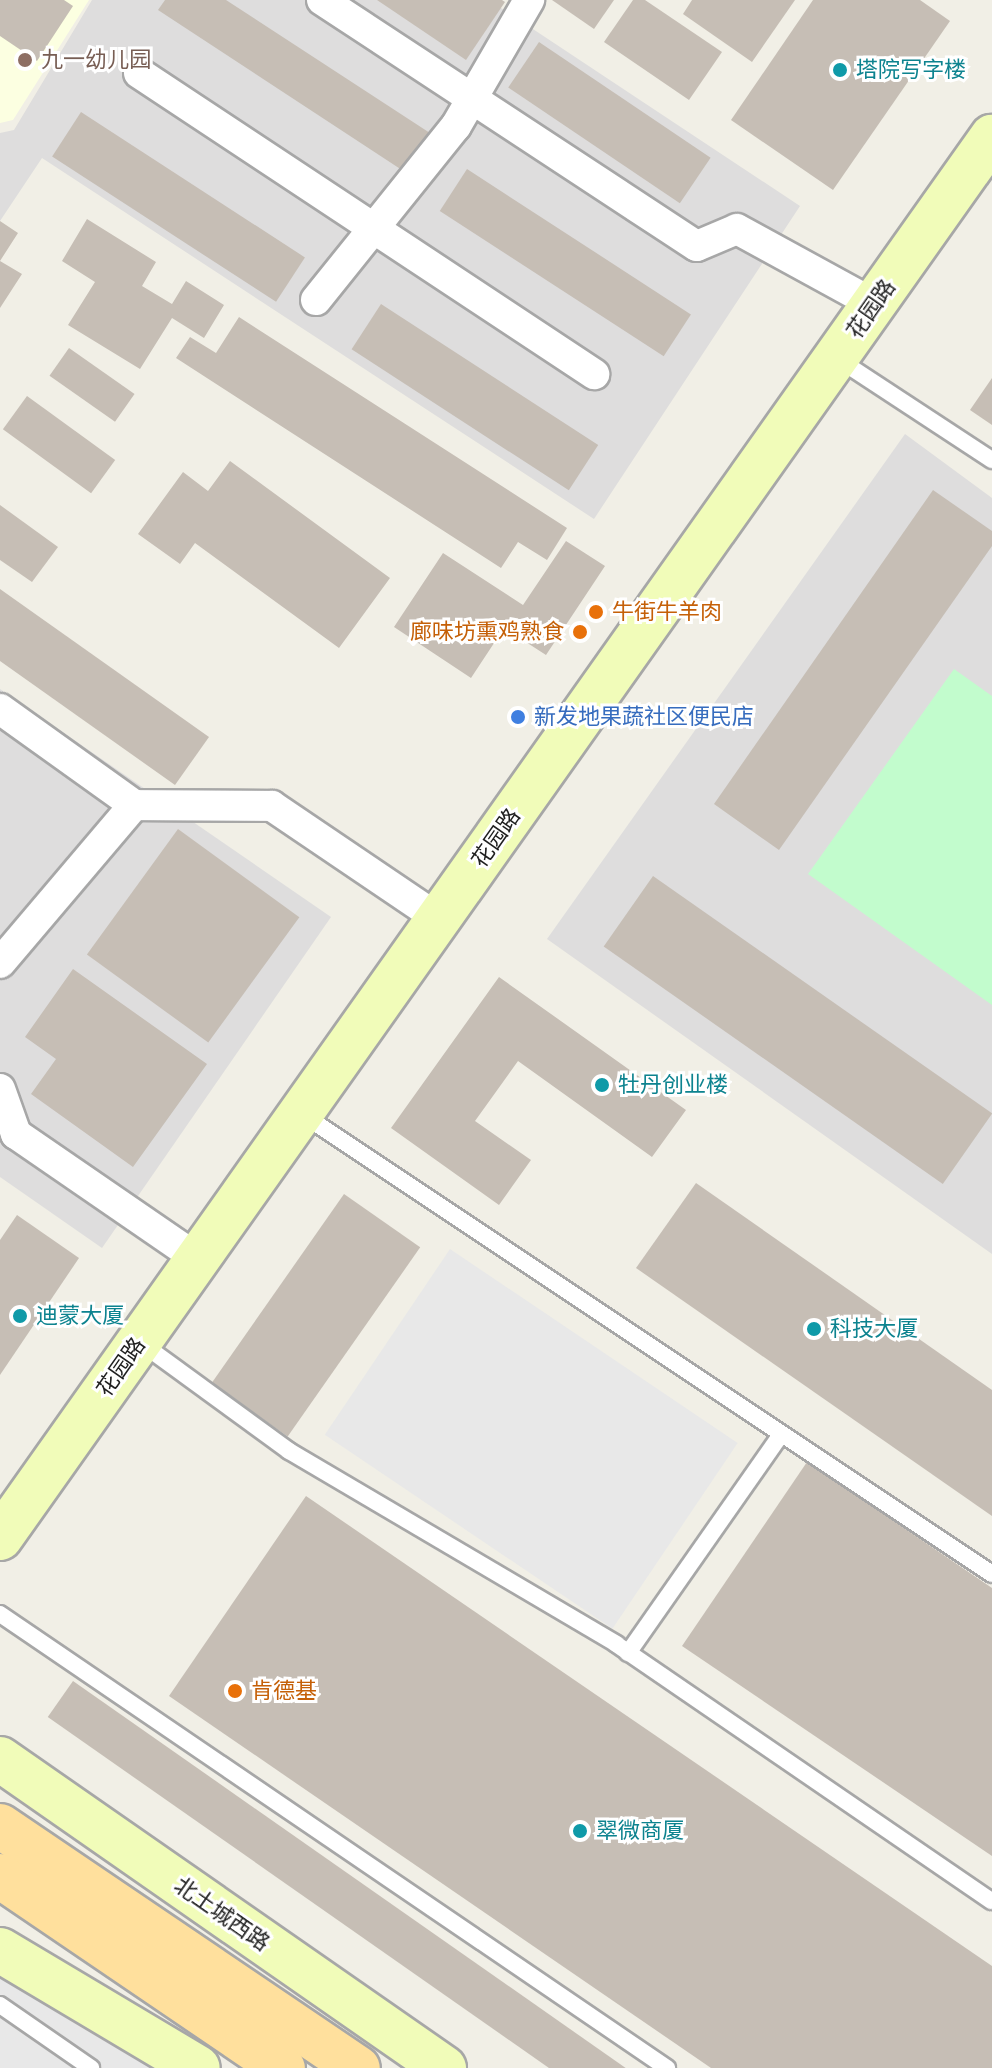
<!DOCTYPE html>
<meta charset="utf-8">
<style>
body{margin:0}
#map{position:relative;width:992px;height:2068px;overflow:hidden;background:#f1efe6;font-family:Arial,"Noto Sans SC",sans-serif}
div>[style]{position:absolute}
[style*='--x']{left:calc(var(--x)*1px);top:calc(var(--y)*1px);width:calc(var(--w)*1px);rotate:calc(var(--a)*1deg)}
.residential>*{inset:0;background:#dedddd}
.education>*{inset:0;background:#fcffe1}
.park>*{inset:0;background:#c2fccd}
.parking>*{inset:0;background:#e8e8e8;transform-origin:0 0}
.building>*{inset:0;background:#c6beb5;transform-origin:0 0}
.roads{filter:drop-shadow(2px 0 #a7a7a7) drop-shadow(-2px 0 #a7a7a7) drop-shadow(0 2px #a7a7a7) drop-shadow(0 -2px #a7a7a7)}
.lane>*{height:16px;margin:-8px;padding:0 8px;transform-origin:8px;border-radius:8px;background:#fff}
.street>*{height:30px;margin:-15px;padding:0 15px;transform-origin:15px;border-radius:15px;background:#fff}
.secondary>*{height:44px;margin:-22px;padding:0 22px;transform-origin:22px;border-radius:22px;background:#f1fcb9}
.primary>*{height:44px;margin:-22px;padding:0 22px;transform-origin:22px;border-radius:22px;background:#ffe09d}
.dots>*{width:22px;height:22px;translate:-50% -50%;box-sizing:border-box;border:4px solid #fff;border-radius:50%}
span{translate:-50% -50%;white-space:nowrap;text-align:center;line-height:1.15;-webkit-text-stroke:6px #fff;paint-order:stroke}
.education-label{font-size:22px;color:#785e54}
.left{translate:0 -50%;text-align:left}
.culture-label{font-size:22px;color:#0d838f}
.street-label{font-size:22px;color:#202020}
.food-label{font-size:22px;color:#c56008}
.right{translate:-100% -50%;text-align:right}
.shop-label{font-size:22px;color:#366cbe}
</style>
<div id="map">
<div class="residential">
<div style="clip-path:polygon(92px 0,489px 0,800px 206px,594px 519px,42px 158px,0 221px,0 133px,14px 130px)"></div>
<div style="clip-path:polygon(905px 434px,992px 498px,992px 1254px,547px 939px)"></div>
<div style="clip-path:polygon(0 689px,331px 917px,102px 1248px,0 1177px)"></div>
</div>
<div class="education">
<div style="clip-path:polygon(0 0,89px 0,13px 120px,0 123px)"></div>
</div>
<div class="park">
<div style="clip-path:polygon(954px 669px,992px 696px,992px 1005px,808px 874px)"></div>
</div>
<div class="parking">
<div style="left:450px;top:1249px;width:347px;height:224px;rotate:34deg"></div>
<div style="clip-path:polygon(0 1973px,75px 2024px,153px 2068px,0 2068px)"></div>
</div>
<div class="building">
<div style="clip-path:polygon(0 0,64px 0,73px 6px,37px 61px,0 36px)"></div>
<div style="clip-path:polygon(165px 0,226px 0,433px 135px,408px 174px,158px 10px)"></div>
<div style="clip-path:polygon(377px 0,502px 0,505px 2px,466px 60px)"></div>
<div style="clip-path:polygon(552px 0,614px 0,594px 29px)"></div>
<div style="clip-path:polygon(633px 0,645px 0,722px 52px,689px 100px,604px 42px)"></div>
<div style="clip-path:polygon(692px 0,795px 0,752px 62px,683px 14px)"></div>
<div style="clip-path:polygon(813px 0,920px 0,950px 21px,833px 190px,731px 120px)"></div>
<div style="left:539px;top:42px;width:207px;height:55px;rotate:34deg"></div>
<div style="left:81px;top:112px;width:267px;height:53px;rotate:33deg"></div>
<div style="left:467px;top:169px;width:267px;height:50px;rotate:33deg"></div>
<div style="clip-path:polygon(87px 219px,156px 262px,142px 286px,172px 304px,186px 281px,224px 305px,204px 338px,172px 318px,140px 369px,68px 325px,95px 282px,62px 261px)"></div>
<div style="clip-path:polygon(0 221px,18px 233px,0 261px,22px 274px,0 308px)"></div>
<div style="left:381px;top:304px;width:259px;height:54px;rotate:33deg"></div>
<div style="clip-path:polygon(239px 317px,567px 528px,547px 560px,518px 542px,501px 568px,176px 358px,190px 337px,216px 353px)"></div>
<div style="left:69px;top:348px;width:80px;height:34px;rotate:35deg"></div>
<div style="clip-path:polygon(992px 378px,992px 425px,970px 410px)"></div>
<div style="left:27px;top:396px;width:109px;height:41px;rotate:36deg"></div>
<div style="clip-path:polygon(230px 461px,390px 578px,339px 648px,195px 543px,180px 564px,138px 534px,183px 472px,208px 491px)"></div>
<div style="clip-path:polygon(933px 490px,992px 531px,992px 546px,779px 850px,714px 804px)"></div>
<div style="clip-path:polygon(0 505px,58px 547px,32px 582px,0 560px)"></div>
<div style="clip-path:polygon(566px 541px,605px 566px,546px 655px,504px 628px,471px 678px,394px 627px,443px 553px,523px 605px)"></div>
<div style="clip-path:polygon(0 589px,209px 737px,175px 785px,0 661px)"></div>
<div style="left:178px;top:829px;width:150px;height:155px;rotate:36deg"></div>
<div style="left:653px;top:876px;width:414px;height:86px;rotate:35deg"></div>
<div style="clip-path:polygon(73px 969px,207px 1064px,133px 1167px,31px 1094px,56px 1059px,25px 1037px)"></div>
<div style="clip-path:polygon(499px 977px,686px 1110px,652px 1157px,518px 1061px,475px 1121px,531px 1160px,499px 1205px,391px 1128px)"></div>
<div style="clip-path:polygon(696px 1183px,992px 1390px,992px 1516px,636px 1268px)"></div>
<div style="left:344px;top:1194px;width:93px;height:231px;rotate:35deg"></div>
<div style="clip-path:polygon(17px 1215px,79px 1258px,0 1375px,0 1240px)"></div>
<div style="clip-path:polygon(807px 1462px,992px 1588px,992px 1856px,682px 1646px)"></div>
<div style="clip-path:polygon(306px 1496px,992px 1966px,992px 2068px,711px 2068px,169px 1696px)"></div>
<div style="left:73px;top:1681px;width:681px;height:44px;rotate:35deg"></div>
</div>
<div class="roads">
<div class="lane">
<div style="--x:838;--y:359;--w:184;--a:33.3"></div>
<div style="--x:302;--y:1114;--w:829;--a:33.69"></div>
<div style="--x:141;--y:1343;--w:183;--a:36.1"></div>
<div style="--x:289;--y:1451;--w:380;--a:30.5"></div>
<div style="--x:616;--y:1644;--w:455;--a:34.4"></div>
<div style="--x:0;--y:1614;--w:807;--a:34.24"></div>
<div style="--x:628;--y:1653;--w:265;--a:-55"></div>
<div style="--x:0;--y:2005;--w:111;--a:34.7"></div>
</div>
<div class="street">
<div style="--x:322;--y:0;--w:448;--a:33.3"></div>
<div style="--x:697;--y:246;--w:43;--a:-23"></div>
<div style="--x:737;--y:229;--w:156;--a:28.7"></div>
<div style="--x:139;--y:73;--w:546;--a:33.49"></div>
<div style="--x:316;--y:300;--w:223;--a:-51.2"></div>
<div style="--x:456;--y:126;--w:146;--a:-59.9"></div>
<div style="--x:0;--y:709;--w:165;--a:35.6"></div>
<div style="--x:134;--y:805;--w:138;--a:0.4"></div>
<div style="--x:272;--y:806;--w:202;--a:34.1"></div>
<div style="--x:0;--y:963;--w:207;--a:-49.7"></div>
<div style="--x:0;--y:1089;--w:48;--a:70.4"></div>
<div style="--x:16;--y:1134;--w:221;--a:34.5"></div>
</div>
<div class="secondary">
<div style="--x:0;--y:1538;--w:1717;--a:-54.7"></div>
<div style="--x:0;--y:1759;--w:541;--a:34.84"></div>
<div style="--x:0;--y:1950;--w:230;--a:30.8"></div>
</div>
<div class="primary">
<div style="--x:0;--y:1826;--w:432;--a:34.1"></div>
<div style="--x:0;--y:1876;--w:342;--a:34.2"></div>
</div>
</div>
<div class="dots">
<div style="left:25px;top:60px;background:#8d6e63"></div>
<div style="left:840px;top:70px;background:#0f9aa8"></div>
<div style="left:596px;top:612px;background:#e8710a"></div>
<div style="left:580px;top:632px;background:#e8710a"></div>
<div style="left:518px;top:717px;background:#3f7fe0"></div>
<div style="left:602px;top:1085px;background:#0f9aa8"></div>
<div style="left:20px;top:1316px;background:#0f9aa8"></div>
<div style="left:814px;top:1329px;background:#0f9aa8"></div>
<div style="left:235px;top:1691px;background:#e8710a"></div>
<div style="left:580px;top:1831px;background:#0f9aa8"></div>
</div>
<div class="education-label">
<span class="left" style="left:41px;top:60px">九一幼儿园</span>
</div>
<div class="culture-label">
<span class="left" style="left:856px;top:70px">塔院写字楼</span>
<span class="left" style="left:618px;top:1085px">牡丹创业楼</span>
<span class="left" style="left:36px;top:1316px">迪蒙大厦</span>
<span class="left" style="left:830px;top:1329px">科技大厦</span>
<span class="left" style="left:596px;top:1831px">翠微商厦</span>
</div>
<div class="street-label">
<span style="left:871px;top:309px;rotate:-55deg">花园路</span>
<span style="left:496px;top:838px;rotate:-55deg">花园路</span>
<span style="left:121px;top:1367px;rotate:-55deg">花园路</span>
<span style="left:222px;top:1914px;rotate:35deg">北土城西路</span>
</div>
<div class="food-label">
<span class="left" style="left:612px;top:612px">牛街牛羊肉</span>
<span class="right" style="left:564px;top:632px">廊味坊熏鸡熟食</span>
<span class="left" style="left:251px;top:1691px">肯德基</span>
</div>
<div class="shop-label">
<span class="left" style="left:534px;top:717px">新发地果蔬社区便民店</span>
</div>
</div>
